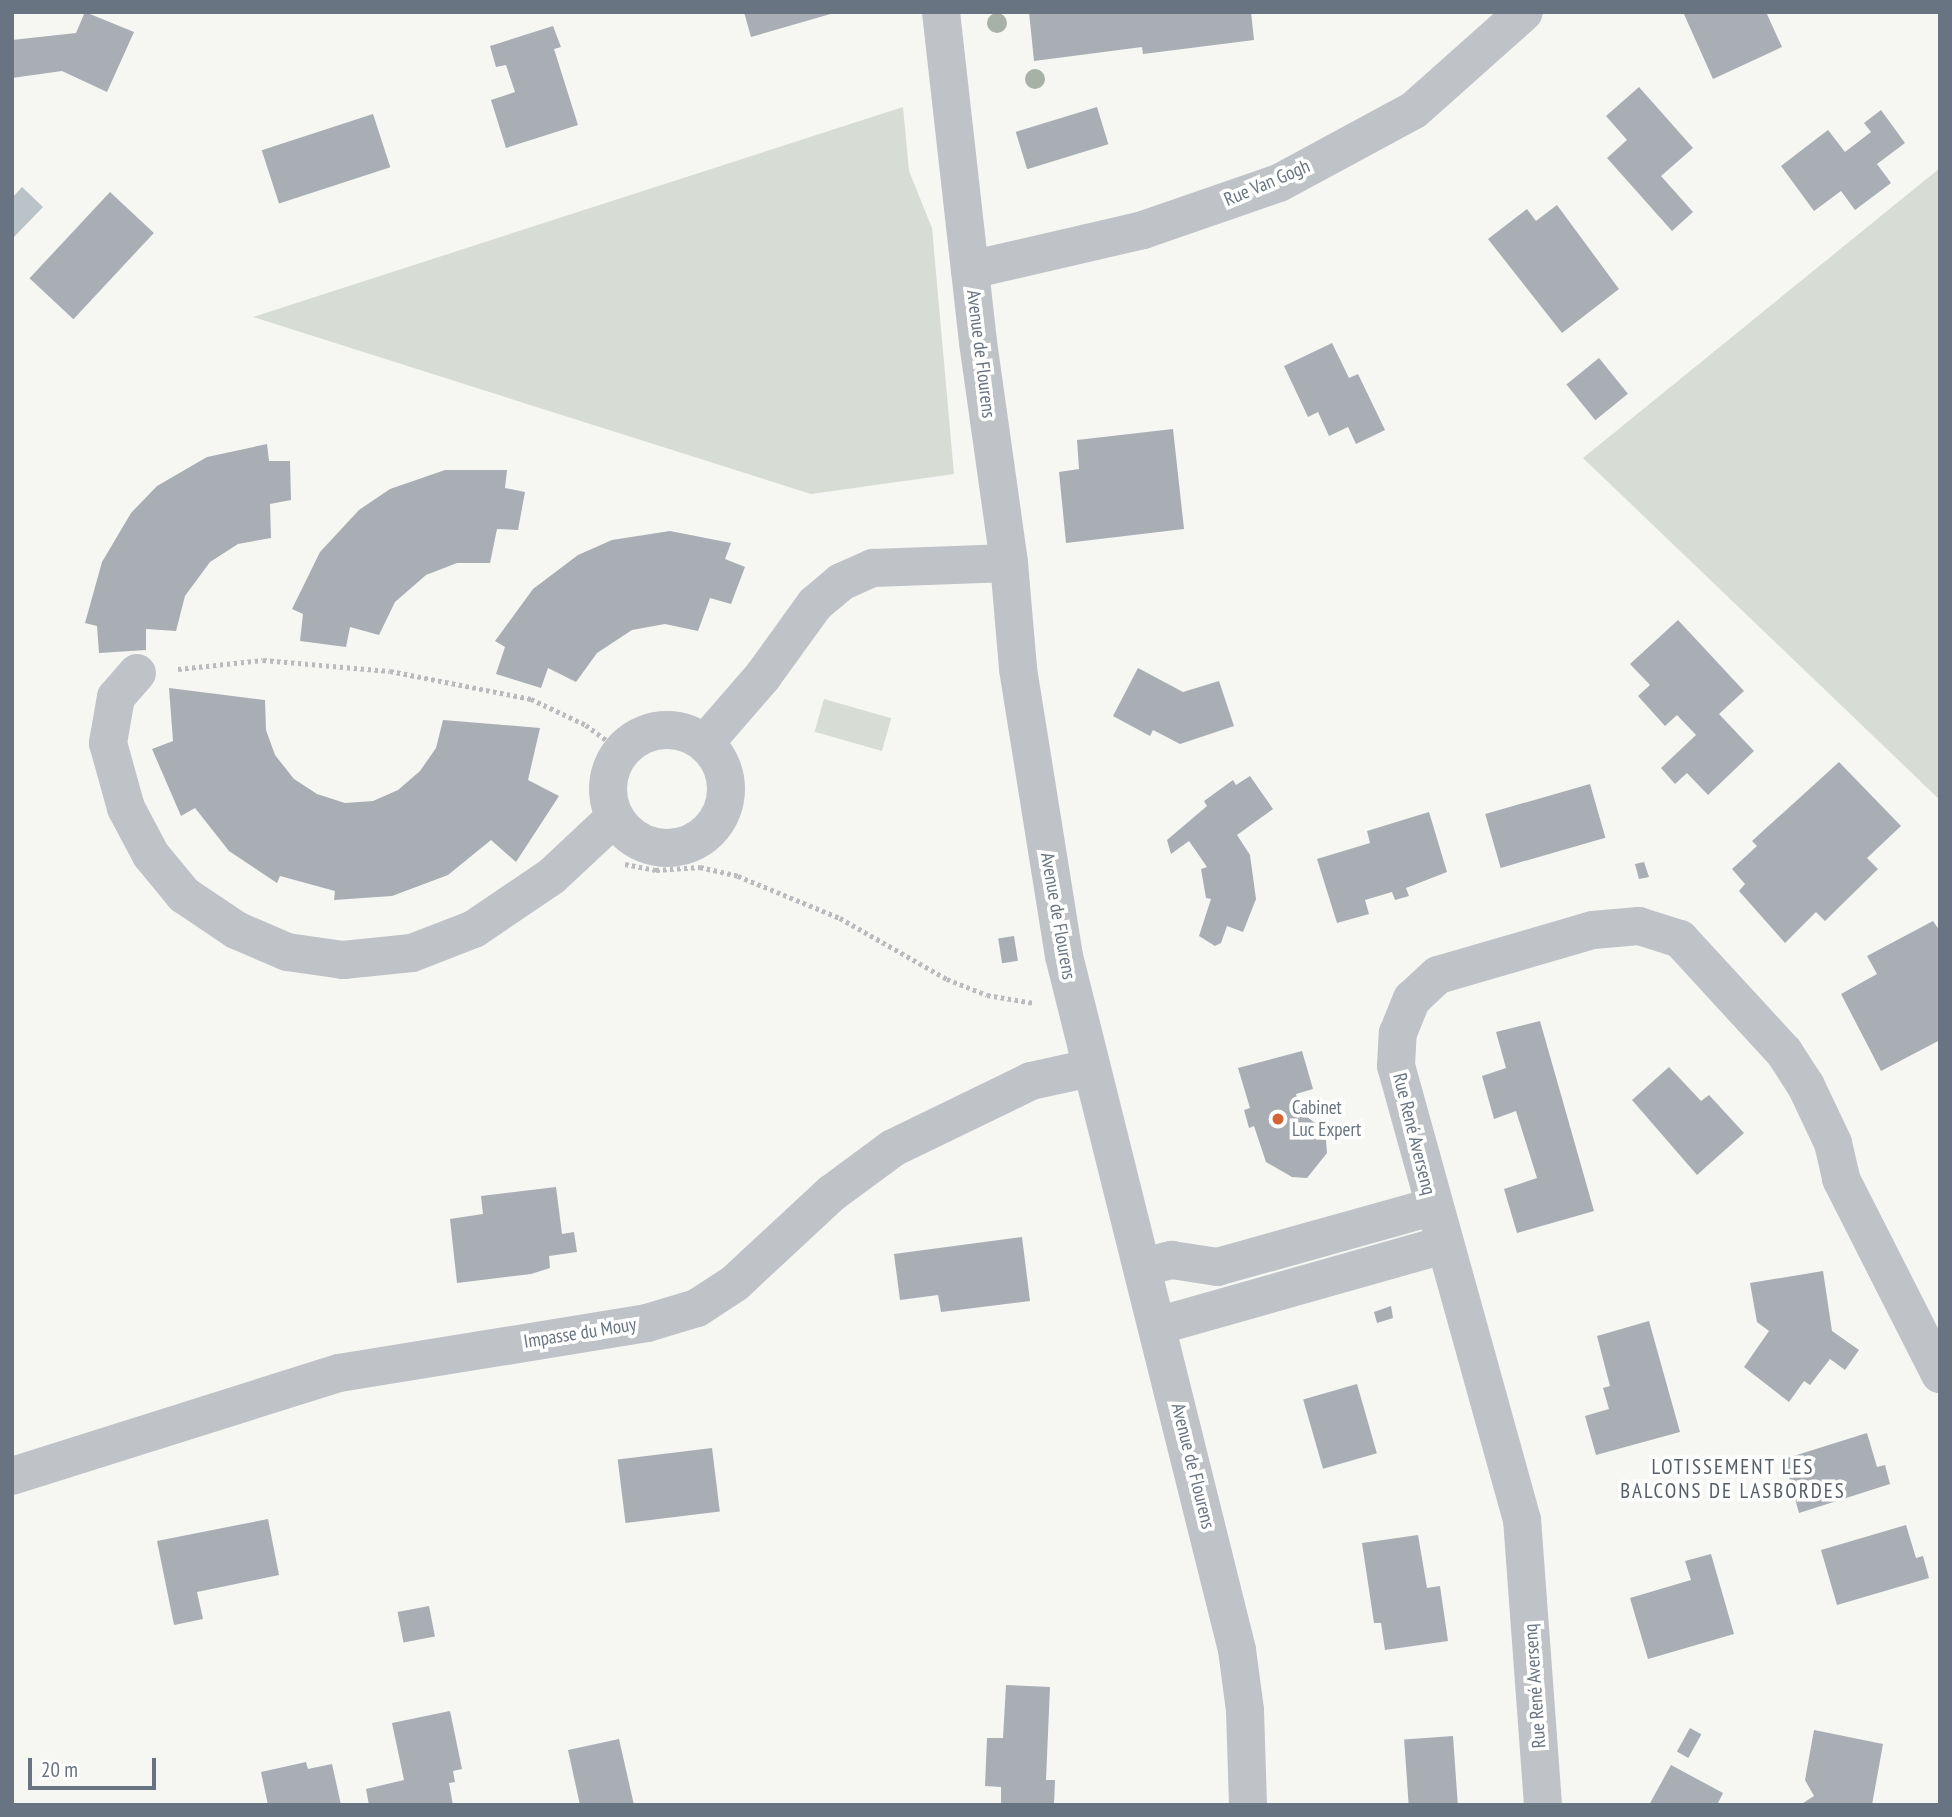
<!DOCTYPE html>
<meta charset="utf-8">
<style>
body{margin:0}
#map{position:relative;width:1952px;height:1817px;overflow:hidden;background:#f6f6f3;font-family:"PT Sans Narrow",sans-serif}
div>[style]{position:absolute}
[style*='--x']{left:calc(var(--x)*1px);top:calc(var(--y)*1px);width:calc(var(--w)*1px);rotate:calc(var(--a)*1deg)}
.green>*{inset:0;background:#d7dcd4;transform-origin:0 0}
.water>*{inset:0;background:#bac3c8}
.building>*{inset:0;background:#a8aeb4;transform-origin:0 0}
.path>*{height:4.5px;margin-top:-2.25px;transform-origin:0;background:repeating-linear-gradient(90deg,#b9bbbe 0 3.5px,transparent 0 7px)}
.minor>*{height:38px;margin:-19px;padding:0 19px;transform-origin:19px;border-radius:19px;background:#bfc2c6}
.minor>.ring{margin:-19px;padding:0;box-sizing:content-box;background:none;border:38px solid #bfc2c6;border-radius:50%}
.trees>*{width:20px;height:20px;margin:-10px;border-radius:50%;background:#a8b1a5}
.dots>*{width:19px;height:19px;translate:-50% -50%;box-sizing:border-box;border:4px solid #fff;border-radius:50%}
span{translate:-50% -50%;white-space:nowrap;text-align:center;line-height:1.15;-webkit-text-stroke:7px #fff;paint-order:stroke}
.street-label{font-size:19px;color:#687481}
.poi-label{font-size:19px;color:#687481}
.left{translate:0 -50%;text-align:left}
.neighbourhood-label{font-size:21px;color:#555e67;letter-spacing:2px}
.frame{position:absolute;inset:0;border:14px solid #687481;pointer-events:none}
.scale{position:absolute;left:28px;top:1758px;width:128px;height:32px;box-sizing:border-box;border:4px solid #687481;border-top:0;padding-left:9px;font-size:21px;line-height:24px;white-space:nowrap;color:#687481;-webkit-text-stroke:5px #fff;paint-order:stroke}
</style>
<div id="map">
<div class="green">
<div style="clip-path:polygon(903px 107px,909px 171px,932px 228px,954px 474px,811px 494px,253px 317px)"></div>
<div style="clip-path:polygon(1940px 168px,1940px 800px,1583px 458px)"></div>
<div style="left:824px;top:699px;width:70px;height:34px;rotate:16deg"></div>
</div>
<div class="water">
<div style="clip-path:polygon(22px 187px,43px 207px,12px 239px,12px 198px)"></div>
</div>
<div class="building">
<div style="clip-path:polygon(85px 12px,134px 32px,107px 92px,62px 71px,12px 78px,12px 40px,76px 33px)"></div>
<div style="clip-path:polygon(744px 12px,834px 12px,834px 13px,751px 37px)"></div>
<div style="clip-path:polygon(1029px 12px,1251px 12px,1254px 40px,1143px 54px,1142px 47px,1034px 61px)"></div>
<div style="clip-path:polygon(1683px 12px,1766px 12px,1782px 47px,1713px 79px)"></div>
<div style="clip-path:polygon(553px 26px,561px 47px,554px 49px,578px 125px,506px 148px,491px 100px,515px 92px,506px 65px,496px 67px,490px 46px)"></div>
<div style="clip-path:polygon(1639px 87px,1693px 148px,1661px 176px,1693px 212px,1672px 231px,1607px 158px,1627px 140px,1606px 116px)"></div>
<div style="left:1097px;top:107px;width:39px;height:85px;rotate:73deg"></div>
<div style="clip-path:polygon(1881px 110px,1905px 143px,1877px 164px,1891px 183px,1855px 210px,1841px 191px,1814px 211px,1781px 166px,1828px 130px,1845px 152px,1871px 132px,1864px 123px)"></div>
<div style="left:373px;top:114px;width:56px;height:117px;rotate:72deg"></div>
<div style="left:110px;top:192px;width:60px;height:118px;rotate:43deg"></div>
<div style="clip-path:polygon(1557px 205px,1619px 289px,1562px 333px,1488px 239px,1527px 209px,1536px 221px)"></div>
<div style="clip-path:polygon(1332px 343px,1349px 378px,1358px 374px,1385px 430px,1356px 444px,1348px 427px,1329px 436px,1318px 412px,1308px 417px,1284px 366px)"></div>
<div style="left:1599px;top:358px;width:46px;height:42px;rotate:51deg"></div>
<div style="clip-path:polygon(1173px 429px,1184px 529px,1066px 543px,1059px 472px,1079px 469px,1077px 440px)"></div>
<div style="clip-path:polygon(267px 444px,269px 461px,290px 461px,291px 500px,270px 504px,271px 538px,238px 544px,210px 562px,185px 596px,176px 631px,146px 629px,146px 650px,99px 653px,97px 626px,85px 623px,102px 562px,131px 513px,157px 486px,207px 457px)"></div>
<div style="clip-path:polygon(445px 470px,507px 470px,505px 488px,525px 492px,518px 530px,497px 529px,490px 563px,457px 563px,426px 575px,395px 602px,379px 635px,350px 627px,346px 647px,300px 641px,303px 614px,292px 609px,320px 552px,359px 510px,390px 489px)"></div>
<div style="clip-path:polygon(670px 531px,731px 543px,725px 559px,745px 567px,731px 604px,710px 598px,698px 631px,665px 624px,632px 630px,597px 653px,576px 682px,548px 668px,541px 688px,496px 674px,505px 647px,495px 641px,533px 589px,578px 555px,612px 540px)"></div>
<div style="clip-path:polygon(1678px 620px,1744px 691px,1719px 714px,1754px 751px,1708px 795px,1687px 773px,1675px 784px,1661px 768px,1696px 735px,1677px 715px,1665px 726px,1638px 696px,1650px 685px,1630px 664px)"></div>
<div style="clip-path:polygon(1138px 668px,1183px 692px,1219px 681px,1234px 726px,1180px 744px,1153px 730px,1150px 736px,1113px 716px)"></div>
<div style="clip-path:polygon(169px 688px,265px 700px,266px 730px,275px 755px,294px 779px,317px 794px,345px 803px,373px 801px,398px 790px,420px 771px,436px 748px,443px 720px,540px 728px,528px 780px,559px 796px,516px 862px,491px 840px,448px 875px,392px 896px,334px 900px,335px 891px,280px 876px,277px 883px,229px 851px,195px 808px,181px 816px,152px 749px,173px 741px)"></div>
<div style="clip-path:polygon(1839px 762px,1901px 826px,1867px 858px,1878px 869px,1825px 921px,1816px 912px,1785px 943px,1739px 891px,1745px 884px,1732px 869px,1757px 846px,1752px 841px)"></div>
<div style="clip-path:polygon(1250px 776px,1273px 809px,1237px 835px,1250px 855px,1256px 899px,1243px 932px,1227px 926px,1221px 943px,1215px 946px,1199px 936px,1211px 899px,1206px 898px,1201px 869px,1207px 867px,1189px 841px,1171px 854px,1167px 840px,1207px 806px,1204px 801px,1233px 780px,1236px 785px)"></div>
<div style="left:1590px;top:784px;width:56px;height:109px;rotate:74deg"></div>
<div style="clip-path:polygon(1429px 812px,1447px 872px,1406px 888px,1409px 896px,1395px 900px,1392px 892px,1365px 900px,1369px 914px,1337px 923px,1317px 859px,1370px 843px,1367px 831px)"></div>
<div style="clip-path:polygon(1644px 862px,1649px 877px,1639px 879px,1635px 864px)"></div>
<div style="clip-path:polygon(1933px 921px,1940px 931px,1940px 1040px,1881px 1071px,1841px 994px,1877px 974px,1867px 956px)"></div>
<div style="left:1014px;top:936px;width:25px;height:16px;rotate:81deg"></div>
<div style="clip-path:polygon(1540px 1021px,1594px 1211px,1517px 1233px,1504px 1189px,1537px 1178px,1516px 1111px,1494px 1119px,1482px 1076px,1506px 1068px,1496px 1032px)"></div>
<div style="clip-path:polygon(1302px 1051px,1313px 1089px,1296px 1094px,1301px 1112px,1320px 1127px,1326px 1140px,1327px 1153px,1307px 1178px,1292px 1177px,1266px 1162px,1254px 1126px,1249px 1128px,1244px 1110px,1250px 1108px,1238px 1068px)"></div>
<div style="clip-path:polygon(1669px 1067px,1701px 1101px,1709px 1095px,1744px 1133px,1697px 1175px,1632px 1100px)"></div>
<div style="clip-path:polygon(556px 1187px,562px 1234px,574px 1232px,577px 1252px,549px 1256px,550px 1268px,531px 1274px,457px 1283px,450px 1219px,483px 1214px,481px 1196px)"></div>
<div style="clip-path:polygon(1022px 1237px,1030px 1301px,941px 1312px,938px 1295px,900px 1300px,894px 1254px)"></div>
<div style="clip-path:polygon(1823px 1271px,1832px 1331px,1859px 1350px,1845px 1370px,1830px 1359px,1810px 1385px,1804px 1381px,1789px 1402px,1744px 1367px,1769px 1331px,1757px 1322px,1750px 1283px)"></div>
<div style="clip-path:polygon(1391px 1306px,1393px 1318px,1377px 1323px,1374px 1312px)"></div>
<div style="clip-path:polygon(1649px 1321px,1680px 1432px,1596px 1455px,1585px 1416px,1609px 1409px,1603px 1388px,1610px 1386px,1597px 1336px)"></div>
<div style="left:1357px;top:1384px;width:72px;height:56px;rotate:74deg"></div>
<div style="clip-path:polygon(1867px 1433px,1877px 1467px,1885px 1465px,1890px 1484px,1799px 1513px,1784px 1459px)"></div>
<div style="left:712px;top:1448px;width:64px;height:95px;rotate:83deg"></div>
<div style="clip-path:polygon(268px 1519px,279px 1575px,197px 1592px,203px 1619px,174px 1625px,157px 1541px)"></div>
<div style="clip-path:polygon(1906px 1525px,1916px 1558px,1923px 1556px,1929px 1578px,1837px 1605px,1821px 1550px)"></div>
<div style="clip-path:polygon(1418px 1535px,1427px 1588px,1440px 1586px,1448px 1641px,1385px 1650px,1381px 1623px,1374px 1623px,1362px 1543px)"></div>
<div style="clip-path:polygon(1711px 1554px,1734px 1634px,1648px 1659px,1630px 1598px,1691px 1580px,1685px 1561px)"></div>
<div style="left:429px;top:1606px;width:31px;height:32px;rotate:79deg"></div>
<div style="clip-path:polygon(1006px 1685px,1050px 1687px,1046px 1780px,1055px 1780px,1054px 1805px,1001px 1805px,1001px 1787px,985px 1786px,987px 1738px,1003px 1738px)"></div>
<div style="clip-path:polygon(450px 1711px,462px 1769px,453px 1771px,455px 1782px,449px 1783px,453px 1805px,369px 1805px,366px 1789px,404px 1780px,392px 1723px)"></div>
<div style="left:1690px;top:1728px;width:13px;height:27px;rotate:29deg"></div>
<div style="clip-path:polygon(1814px 1730px,1883px 1744px,1872px 1805px,1800px 1805px,1814px 1796px,1805px 1780px)"></div>
<div style="left:1453px;top:1736px;width:69px;height:49px;rotate:86deg"></div>
<div style="clip-path:polygon(619px 1739px,634px 1805px,580px 1805px,568px 1750px)"></div>
<div style="clip-path:polygon(306px 1762px,308px 1769px,332px 1764px,341px 1805px,268px 1805px,261px 1772px)"></div>
<div style="clip-path:polygon(1671px 1765px,1723px 1793px,1717px 1805px,1649px 1805px)"></div>
</div>
<div class="path">
<div style="--x:178;--y:669;--w:85;--a:-6"></div>
<div style="--x:263;--y:660;--w:127;--a:5"></div>
<div style="--x:390;--y:671;--w:144;--a:11.2"></div>
<div style="--x:531;--y:699;--w:61;--a:25.3"></div>
<div style="--x:586;--y:725;--w:44;--a:36.6"></div>
<div style="--x:625;--y:864;--w:32;--a:11"></div>
<div style="--x:656;--y:870;--w:44;--a:-3.9"></div>
<div style="--x:700;--y:867;--w:39;--a:13"></div>
<div style="--x:738;--y:876;--w:110;--a:22.4"></div>
<div style="--x:840;--y:918;--w:123;--a:29.7"></div>
<div style="--x:947;--y:979;--w:43;--a:21.8"></div>
<div style="--x:987;--y:995;--w:48;--a:9.7"></div>
</div>
<div class="minor">
<div style="--x:941;--y:12;--w:332;--a:83.6"></div>
<div style="--x:978;--y:342;--w:223;--a:82"></div>
<div style="--x:1009;--y:563;--w:106;--a:85.1"></div>
<div style="--x:1018;--y:669;--w:291;--a:80.9"></div>
<div style="--x:1064;--y:956;--w:715;--a:76"></div>
<div style="--x:1237;--y:1650;--w:61;--a:82.4"></div>
<div style="--x:1245;--y:1710;--w:95;--a:88.2"></div>
<div style="--x:970;--y:270;--w:178;--a:-13"></div>
<div style="--x:1143;--y:230;--w:144;--a:-19.1"></div>
<div style="--x:1279;--y:183;--w:153;--a:-28.4"></div>
<div style="--x:1414;--y:110;--w:147;--a:-41.7"></div>
<div style="--x:137;--y:673;--w:32;--a:131"></div>
<div style="--x:116;--y:697;--w:47;--a:99.9"></div>
<div style="--x:108;--y:743;--w:67;--a:74.5"></div>
<div style="--x:126;--y:808;--w:53;--a:62"></div>
<div style="--x:151;--y:855;--w:52;--a:50.5"></div>
<div style="--x:184;--y:895;--w:63;--a:33.9"></div>
<div style="--x:236;--y:930;--w:56;--a:23.3"></div>
<div style="--x:287;--y:952;--w:57;--a:8.1"></div>
<div style="--x:343;--y:960;--w:69;--a:-5.8"></div>
<div style="--x:412;--y:953;--w:66;--a:-21.2"></div>
<div style="--x:474;--y:929;--w:94;--a:-34.2"></div>
<div style="--x:552;--y:876;--w:85;--a:-43.1"></div>
<div class="ring" style="left:608px;top:730px;width:80px;height:80px"></div>
<div style="--x:705;--y:743;--w:89;--a:-49.1"></div>
<div style="--x:763;--y:676;--w:89;--a:-54.2"></div>
<div style="--x:815;--y:604;--w:34;--a:-40"></div>
<div style="--x:841;--y:582;--w:35;--a:-24"></div>
<div style="--x:873;--y:568;--w:136;--a:-2.1"></div>
<div style="--x:1143;--y:1267;--w:30;--a:-14"></div>
<div style="--x:1172;--y:1260;--w:46;--a:8.8"></div>
<div style="--x:1217;--y:1267;--w:223;--a:-15.6"></div>
<div style="--x:1157;--y:1326;--w:297;--a:-15.8"></div>
<div style="--x:12;--y:1476;--w:343;--a:-17.5"></div>
<div style="--x:339;--y:1373;--w:312;--a:-9.2"></div>
<div style="--x:647;--y:1323;--w:52;--a:-16.7"></div>
<div style="--x:697;--y:1308;--w:45;--a:-33.3"></div>
<div style="--x:735;--y:1283;--w:132;--a:-42.9"></div>
<div style="--x:832;--y:1193;--w:76;--a:-36.4"></div>
<div style="--x:893;--y:1148;--w:153;--a:-25.9"></div>
<div style="--x:1031;--y:1081;--w:60;--a:-12.4"></div>
<div style="--x:1543;--y:1805;--w:286;--a:-94.2"></div>
<div style="--x:1522;--y:1520;--w:471;--a:-105.5"></div>
<div style="--x:1396;--y:1066;--w:33;--a:-87"></div>
<div style="--x:1398;--y:1033;--w:37;--a:-68"></div>
<div style="--x:1412;--y:999;--w:35;--a:-43"></div>
<div style="--x:1438;--y:975;--w:161;--a:-16.2"></div>
<div style="--x:1593;--y:930;--w:46;--a:-5"></div>
<div style="--x:1639;--y:926;--w:43;--a:17.6"></div>
<div style="--x:1680;--y:939;--w:154;--a:47.4"></div>
<div style="--x:1784;--y:1052;--w:40;--a:57.1"></div>
<div style="--x:1806;--y:1086;--w:63;--a:64.7"></div>
<div style="--x:1833;--y:1143;--w:37;--a:77"></div>
<div style="--x:1841;--y:1179;--w:219;--a:63.1"></div>
</div>
<div class="trees">
<div style="left:997px;top:23px"></div>
<div style="left:1035px;top:79px"></div>
</div>
<div class="dots">
<div style="left:1278px;top:1119px;background:#d26436"></div>
</div>
<div class="street-label">
<span style="left:1267px;top:183px;rotate:-23deg">Rue Van Gogh</span>
<span style="left:981px;top:354px;rotate:83deg">Avenue de Flourens</span>
<span style="left:1058px;top:916px;rotate:80deg">Avenue de Flourens</span>
<span style="left:1414px;top:1134px;rotate:76deg">Rue René Aversenq</span>
<span style="left:580px;top:1333px;rotate:-9deg">Impasse du Mouy</span>
<span style="left:1193px;top:1466px;rotate:76deg">Avenue de Flourens</span>
<span style="left:1535px;top:1686px;rotate:-94deg">Rue René Aversenq</span>
</div>
<div class="poi-label">
<span class="left" style="left:1292px;top:1119px">Cabinet<br>Luc Expert</span>
</div>
<div class="neighbourhood-label">
<span style="left:1733px;top:1479px">LOTISSEMENT LES<br>BALCONS DE LASBORDES</span>
</div>
<div class="frame"></div>
<div class="scale">20 m</div>
</div>
